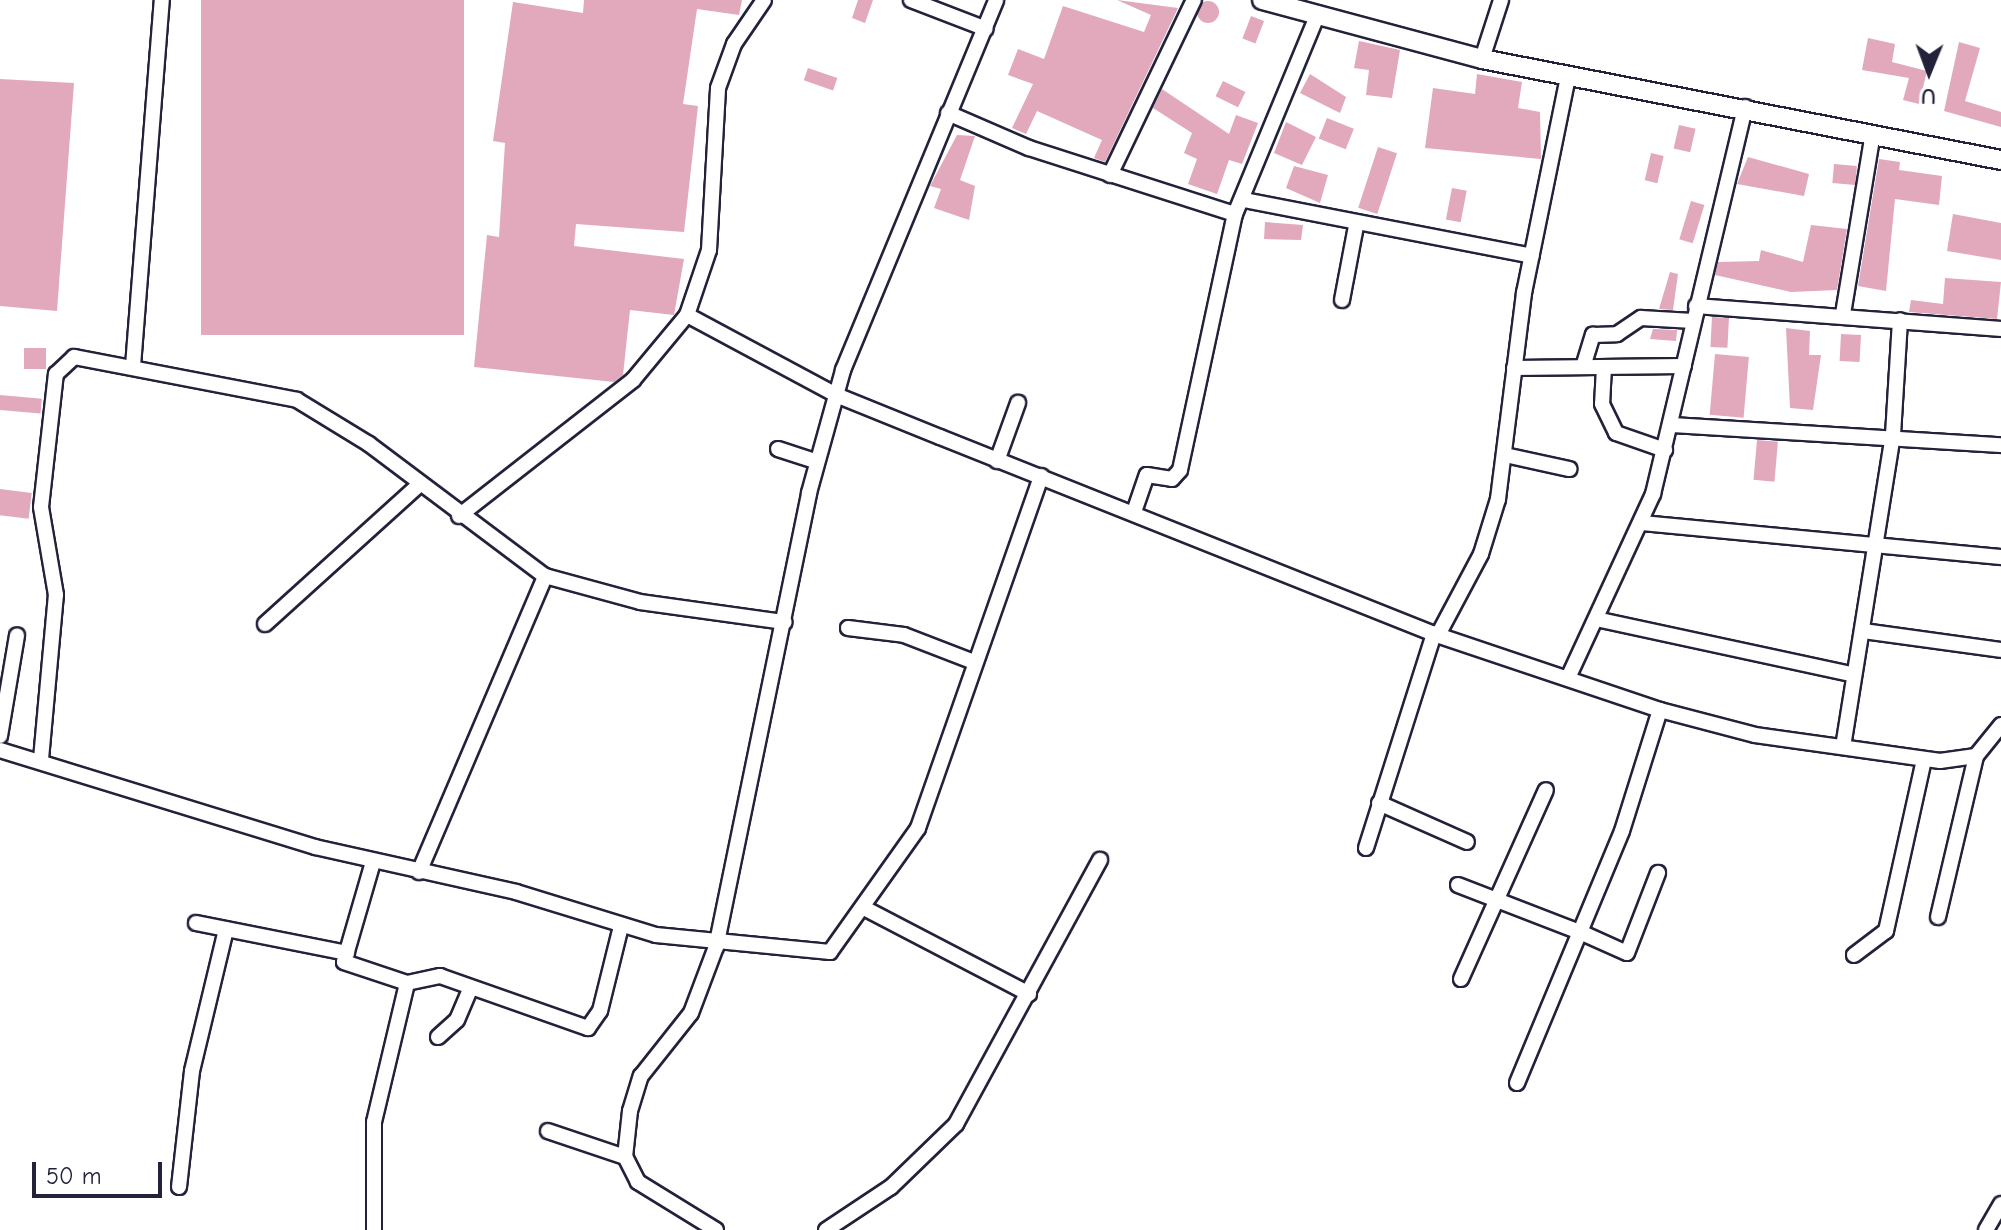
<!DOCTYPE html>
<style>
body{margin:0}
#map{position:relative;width:2001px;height:1230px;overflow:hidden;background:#fff;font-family:"Comic Neue",sans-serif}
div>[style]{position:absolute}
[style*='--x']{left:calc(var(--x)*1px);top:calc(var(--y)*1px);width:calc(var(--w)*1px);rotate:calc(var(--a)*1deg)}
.building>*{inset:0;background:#e1a9bb;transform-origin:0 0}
.round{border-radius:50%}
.roads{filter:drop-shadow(2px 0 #22223b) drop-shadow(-2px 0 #22223b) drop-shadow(0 2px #22223b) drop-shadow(0 -2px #22223b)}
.minor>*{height:14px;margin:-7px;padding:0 7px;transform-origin:7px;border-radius:7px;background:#fff}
.secondary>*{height:18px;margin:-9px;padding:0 9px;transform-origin:9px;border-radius:9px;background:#fff}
span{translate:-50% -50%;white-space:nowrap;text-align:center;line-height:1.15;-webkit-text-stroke:8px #fff;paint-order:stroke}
.north{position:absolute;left:1889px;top:32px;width:80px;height:80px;-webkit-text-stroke:6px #fff;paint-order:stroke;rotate:181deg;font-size:22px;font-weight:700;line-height:32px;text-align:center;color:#22223b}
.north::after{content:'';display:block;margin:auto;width:28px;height:36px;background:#22223b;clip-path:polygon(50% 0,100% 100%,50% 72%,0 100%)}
.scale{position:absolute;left:32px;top:1162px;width:130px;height:36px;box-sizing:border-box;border:4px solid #22223b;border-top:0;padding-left:10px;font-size:24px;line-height:28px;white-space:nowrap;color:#22223b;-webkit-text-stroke:6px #fff;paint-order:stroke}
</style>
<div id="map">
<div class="building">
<div style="left:201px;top:0;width:263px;height:335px"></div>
<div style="clip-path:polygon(584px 0,742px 0,739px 15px,697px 9px,683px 104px,698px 106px,684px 232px,576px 224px,574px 246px,684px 259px,674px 315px,630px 310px,623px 375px,614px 382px,474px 367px,487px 235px,499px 237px,505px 143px,493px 141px,513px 2px,583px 13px)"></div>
<div style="clip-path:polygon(858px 0,873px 0,865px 23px,852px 18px)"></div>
<div style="clip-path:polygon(1117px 0,1178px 8px,1105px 162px,1094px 158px,1102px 140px,1037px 111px,1026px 134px,1012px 128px,1033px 84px,1008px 75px,1018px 49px,1044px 59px,1063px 6px,1144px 32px,1151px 15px)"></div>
<div class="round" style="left:1197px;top:1px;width:22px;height:22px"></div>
<div style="left:1251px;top:16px;width:14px;height:24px;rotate:21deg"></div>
<div style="clip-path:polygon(1868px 38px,1895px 44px,1892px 62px,1927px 71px,1919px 104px,1903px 100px,1909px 78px,1862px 70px)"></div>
<div style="clip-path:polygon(1359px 41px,1400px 50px,1392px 98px,1366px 95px,1369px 70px,1354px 68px)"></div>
<div style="clip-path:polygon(1959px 42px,1980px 48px,1965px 101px,2001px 112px,2001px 127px,1944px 111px)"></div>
<div style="left:808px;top:68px;width:31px;height:13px;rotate:19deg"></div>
<div style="clip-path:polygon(1310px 74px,1346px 97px,1340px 113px,1300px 93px)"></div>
<div style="clip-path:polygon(1477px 74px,1522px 82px,1518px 108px,1540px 112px,1541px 159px,1425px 148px,1433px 88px,1475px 94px)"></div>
<div style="clip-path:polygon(0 79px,74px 83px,57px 311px,0 306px)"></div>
<div style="left:1223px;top:81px;width:25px;height:17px;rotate:26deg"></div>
<div style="clip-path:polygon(1162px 89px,1229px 134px,1236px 115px,1258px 123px,1242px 164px,1229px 160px,1217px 194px,1188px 184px,1197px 159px,1184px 153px,1192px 133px,1153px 108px)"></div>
<div style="left:1327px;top:118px;width:29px;height:22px;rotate:22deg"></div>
<div style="clip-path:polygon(1286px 122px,1316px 137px,1302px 165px,1274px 153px)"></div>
<div style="left:1679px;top:125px;width:17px;height:24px;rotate:13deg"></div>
<div style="clip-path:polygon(957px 135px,975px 136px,960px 180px,975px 186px,969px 220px,934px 208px,941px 189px,930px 186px)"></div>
<div style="left:1378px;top:147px;width:20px;height:64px;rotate:18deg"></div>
<div style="left:1651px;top:153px;width:13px;height:28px;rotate:13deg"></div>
<div style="clip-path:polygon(1748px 157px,1809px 174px,1804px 196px,1737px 184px)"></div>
<div style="clip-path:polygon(1879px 159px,1900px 162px,1899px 170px,1942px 176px,1939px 205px,1895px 199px,1886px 291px,1858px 286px)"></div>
<div style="left:1834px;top:164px;width:23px;height:19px;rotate:5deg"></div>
<div style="clip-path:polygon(1294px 166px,1328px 175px,1320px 203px,1286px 188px)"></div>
<div style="left:1452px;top:188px;width:15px;height:32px;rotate:11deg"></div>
<div style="left:1691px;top:201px;width:14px;height:40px;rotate:17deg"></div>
<div style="clip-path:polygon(1953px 214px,2001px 223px,2001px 260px,1947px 251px)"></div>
<div style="clip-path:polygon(1265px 222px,1303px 225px,1301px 240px,1264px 239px)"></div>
<div style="clip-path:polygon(1811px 225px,1847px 229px,1837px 290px,1791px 292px,1715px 275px,1718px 262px,1759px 261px,1761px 250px,1803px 262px)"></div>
<div style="clip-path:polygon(1670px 272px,1678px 274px,1673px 310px,1659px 309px)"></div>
<div style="clip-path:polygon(1945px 278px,2001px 282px,1997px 319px,1909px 312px,1911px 300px,1943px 304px)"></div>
<div style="left:1712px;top:317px;width:17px;height:30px;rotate:3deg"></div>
<div style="clip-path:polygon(1786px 328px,1810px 331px,1809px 355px,1821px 355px,1813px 410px,1790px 408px)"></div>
<div style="clip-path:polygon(1653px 329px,1677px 330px,1676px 341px,1650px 339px)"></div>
<div style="left:1841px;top:334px;width:20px;height:27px;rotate:3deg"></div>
<div style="left:24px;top:348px;width:22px;height:21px"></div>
<div style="left:1715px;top:354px;width:34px;height:61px;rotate:5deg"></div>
<div style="left:0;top:395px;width:42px;height:15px;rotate:5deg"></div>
<div style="left:1757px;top:440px;width:21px;height:40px;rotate:5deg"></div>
<div style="left:0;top:489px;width:32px;height:26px;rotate:7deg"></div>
</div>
<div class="roads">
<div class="minor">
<div style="--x:911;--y:0;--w:80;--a:21.1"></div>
<div style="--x:1482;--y:59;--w:62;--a:-72.1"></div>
<div style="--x:948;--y:113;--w:88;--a:23.4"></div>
<div style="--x:1029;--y:148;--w:216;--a:17.8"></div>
<div style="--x:1235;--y:214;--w:214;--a:-67.5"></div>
<div style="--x:1110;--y:175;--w:194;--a:-64.4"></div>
<div style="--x:1244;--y:200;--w:293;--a:11"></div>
<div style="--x:1342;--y:300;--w:75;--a:-79.3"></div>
<div style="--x:1696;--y:306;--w:306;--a:4.3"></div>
<div style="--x:1843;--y:314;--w:183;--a:-80.6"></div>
<div style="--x:687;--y:315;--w:169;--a:28.2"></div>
<div style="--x:836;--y:395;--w:112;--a:22"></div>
<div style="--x:940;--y:437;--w:532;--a:21.74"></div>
<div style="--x:1434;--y:634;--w:238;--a:18.6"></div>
<div style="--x:1660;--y:710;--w:98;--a:14.7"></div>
<div style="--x:1755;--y:735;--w:187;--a:8"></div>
<div style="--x:1940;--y:761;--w:36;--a:-8"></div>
<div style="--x:1976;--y:756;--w:40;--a:-51"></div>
<div style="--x:133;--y:366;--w:367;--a:-85.5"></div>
<div style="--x:1583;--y:367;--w:34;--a:-73"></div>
<div style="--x:1593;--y:335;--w:24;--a:-2"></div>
<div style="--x:1617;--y:334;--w:29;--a:-34"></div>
<div style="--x:1641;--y:318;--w:52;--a:3.3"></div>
<div style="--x:1604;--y:367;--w:37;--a:93"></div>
<div style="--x:1602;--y:404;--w:32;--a:64"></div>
<div style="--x:1616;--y:433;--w:52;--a:19.1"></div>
<div style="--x:1514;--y:368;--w:170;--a:-0.7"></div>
<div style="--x:1671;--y:425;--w:331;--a:3.5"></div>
<div style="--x:778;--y:449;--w:40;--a:18"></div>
<div style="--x:1505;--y:455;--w:66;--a:12.3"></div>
<div style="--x:997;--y:461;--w:62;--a:-70.1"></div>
<div style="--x:1134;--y:512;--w:39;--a:-71"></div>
<div style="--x:1147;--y:475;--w:25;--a:9"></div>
<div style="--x:1172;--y:479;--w:12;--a:-48"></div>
<div style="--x:1180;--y:470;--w:262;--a:-77.9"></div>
<div style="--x:459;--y:516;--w:221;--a:-38"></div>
<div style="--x:633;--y:380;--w:85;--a:-50.3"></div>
<div style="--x:687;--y:315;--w:69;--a:-71.3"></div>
<div style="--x:709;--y:250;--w:162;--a:-86.8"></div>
<div style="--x:718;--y:88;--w:47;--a:-70"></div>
<div style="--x:734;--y:44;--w:53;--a:-55.7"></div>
<div style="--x:1641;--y:523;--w:362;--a:5.4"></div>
<div style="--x:1596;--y:619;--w:260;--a:12.2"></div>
<div style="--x:265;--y:624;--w:207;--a:-42.1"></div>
<div style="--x:848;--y:628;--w:56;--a:7.1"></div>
<div style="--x:904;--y:635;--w:75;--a:21.1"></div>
<div style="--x:1863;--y:631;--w:139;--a:7.8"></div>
<div style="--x:1438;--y:635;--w:92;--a:-62"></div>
<div style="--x:1481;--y:554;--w:58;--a:-72.8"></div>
<div style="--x:1498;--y:499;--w:208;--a:-82.8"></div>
<div style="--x:1524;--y:293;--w:221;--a:-78.5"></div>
<div style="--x:1568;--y:678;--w:203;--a:-65.2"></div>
<div style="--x:1653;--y:494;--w:398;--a:-76.6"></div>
<div style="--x:0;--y:736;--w:102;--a:-80.4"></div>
<div style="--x:1843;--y:747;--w:316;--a:-80.9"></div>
<div style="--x:1893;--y:435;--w:115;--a:-86.5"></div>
<div style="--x:0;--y:750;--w:330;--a:17.1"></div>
<div style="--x:315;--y:847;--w:206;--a:12.6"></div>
<div style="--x:516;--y:892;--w:146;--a:17.1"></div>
<div style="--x:656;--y:935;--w:175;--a:5.6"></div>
<div style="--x:830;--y:952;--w:152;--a:-54.6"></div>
<div style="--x:918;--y:828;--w:373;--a:-70.7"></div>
<div style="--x:41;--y:759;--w:165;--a:-84.8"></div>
<div style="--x:56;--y:595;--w:89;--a:-99.7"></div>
<div style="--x:41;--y:507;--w:134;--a:-83.6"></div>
<div style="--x:56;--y:374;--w:25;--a:-43"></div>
<div style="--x:74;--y:357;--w:227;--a:10.9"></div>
<div style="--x:297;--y:400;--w:84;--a:31.4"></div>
<div style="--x:369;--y:444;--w:220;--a:36.9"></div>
<div style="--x:545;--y:576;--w:98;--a:15.3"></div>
<div style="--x:640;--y:602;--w:146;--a:7.9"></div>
<div style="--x:1379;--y:803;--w:96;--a:23.9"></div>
<div style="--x:1366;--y:848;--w:225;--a:-72.4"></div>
<div style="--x:373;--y:862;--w:104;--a:106.2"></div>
<div style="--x:344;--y:962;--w:66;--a:18.4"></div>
<div style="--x:419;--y:872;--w:322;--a:-66.9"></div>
<div style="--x:1458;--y:885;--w:131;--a:21.1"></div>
<div style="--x:1580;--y:932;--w:109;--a:-67.4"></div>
<div style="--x:1622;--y:831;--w:127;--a:-72.6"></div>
<div style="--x:866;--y:909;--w:184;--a:27.5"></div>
<div style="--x:1938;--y:917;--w:165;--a:-76.7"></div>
<div style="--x:196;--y:923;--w:154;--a:11.2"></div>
<div style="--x:1854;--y:955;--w:40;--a:-37"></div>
<div style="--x:1886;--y:931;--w:175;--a:-77.5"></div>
<div style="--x:1461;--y:979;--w:207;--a:-65.8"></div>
<div style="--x:438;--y:1037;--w:25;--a:-42"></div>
<div style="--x:457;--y:1020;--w:34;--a:-67"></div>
<div style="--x:1517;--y:1083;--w:164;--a:-67.4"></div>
<div style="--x:1580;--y:932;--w:51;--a:24.1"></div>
<div style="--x:1627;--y:953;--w:86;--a:-68.8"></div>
<div style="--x:548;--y:1131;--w:81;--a:18.7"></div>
<div style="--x:179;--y:1187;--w:117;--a:-83.6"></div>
<div style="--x:192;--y:1071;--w:146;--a:-76.5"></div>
<div style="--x:374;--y:1230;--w:108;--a:-90"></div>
<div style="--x:374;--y:1122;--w:143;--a:-76.6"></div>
<div style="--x:407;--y:983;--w:34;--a:-12"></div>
<div style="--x:440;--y:976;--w:157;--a:19.4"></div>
<div style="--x:588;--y:1028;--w:21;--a:-55"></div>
<div style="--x:600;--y:1011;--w:88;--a:-76.1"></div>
<div style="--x:716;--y:1230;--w:92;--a:-148.4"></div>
<div style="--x:638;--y:1182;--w:28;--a:-117"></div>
<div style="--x:625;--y:1157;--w:46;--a:-83.8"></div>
<div style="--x:630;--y:1111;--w:37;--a:-73"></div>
<div style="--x:641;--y:1076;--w:80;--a:-51.6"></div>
<div style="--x:691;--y:1013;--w:71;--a:-69.3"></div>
<div style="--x:716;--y:947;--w:463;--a:-78.4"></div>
<div style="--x:809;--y:493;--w:128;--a:-74.5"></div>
<div style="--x:843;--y:370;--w:400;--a:-67.5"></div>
<div style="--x:826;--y:1230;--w:78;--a:-33.5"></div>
<div style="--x:891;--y:1187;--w:91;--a:-44.1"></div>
<div style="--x:956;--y:1124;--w:301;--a:-61.4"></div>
<div style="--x:1986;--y:1230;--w:30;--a:-60"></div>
</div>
<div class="secondary">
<div style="--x:1262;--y:0;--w:228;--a:15"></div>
<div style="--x:1482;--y:59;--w:529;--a:11.01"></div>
</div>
</div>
<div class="north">U</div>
<div class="scale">50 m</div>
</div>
